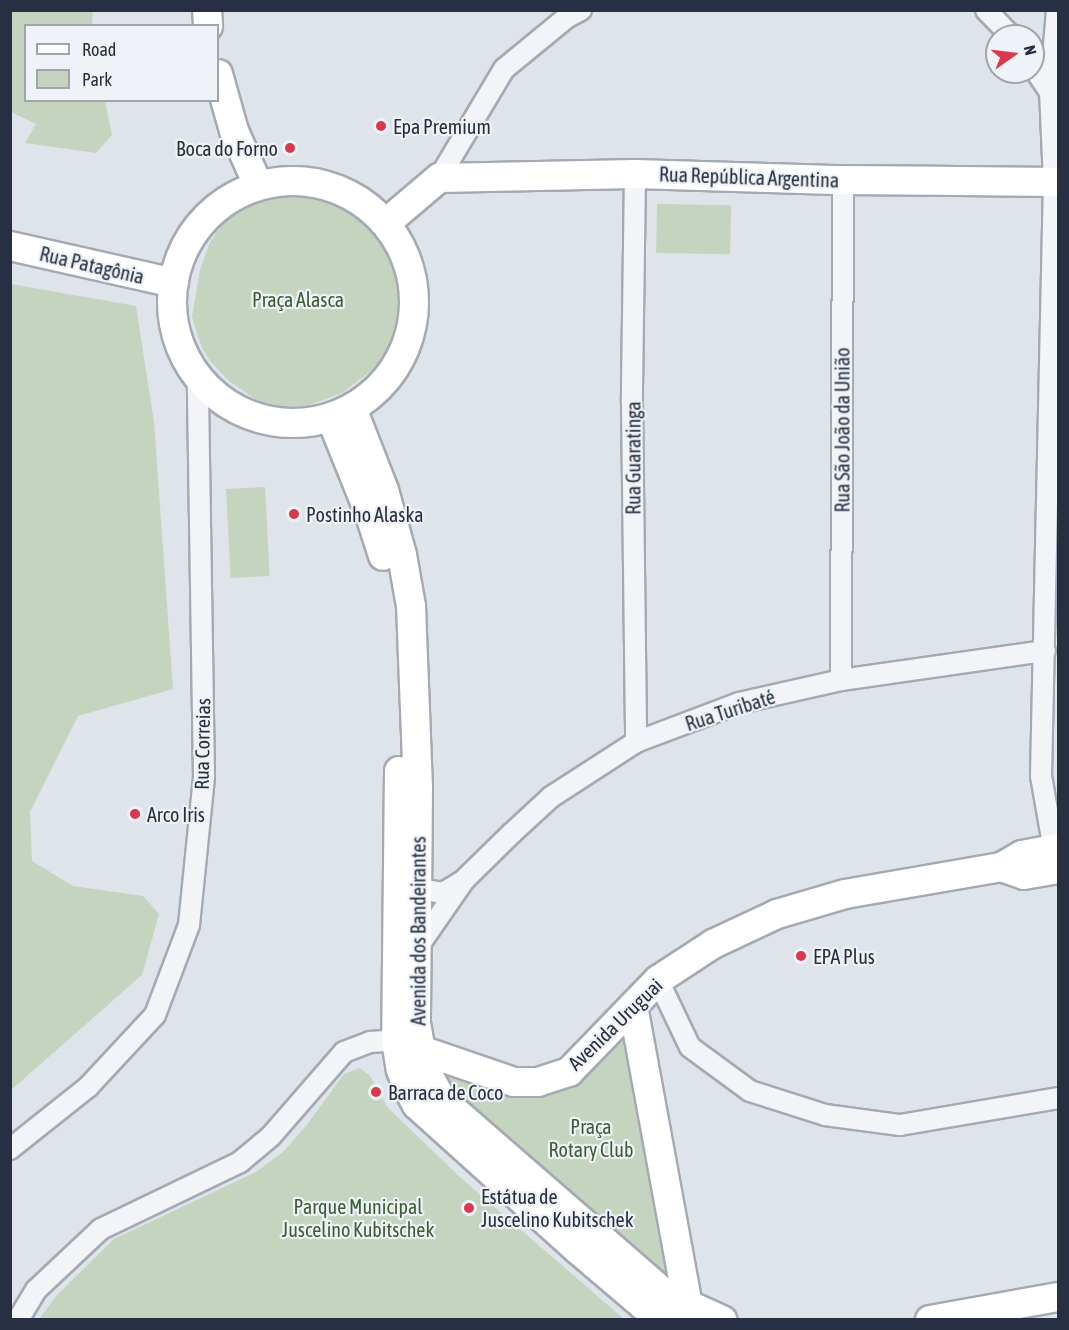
<!DOCTYPE html>
<meta charset="utf-8">
<style>
body{margin:0}
#map{position:relative;width:1069px;height:1330px;overflow:hidden;background:#dfe3ea;font-family:"Asap Condensed",sans-serif}
div>[style]{position:absolute}
[style*='--x']{left:calc(var(--x)*1px);top:calc(var(--y)*1px);width:calc(var(--w)*1px);rotate:calc(var(--a)*1deg)}
.green>*{inset:0;background:#c4d4bf;transform-origin:0 0}
.roads{filter:drop-shadow(2px 0 #a4aab4) drop-shadow(-2px 0 #a4aab4) drop-shadow(0 2px #a4aab4) drop-shadow(0 -2px #a4aab4)}
.street>*{height:20px;margin:-10px;padding:0 10px;transform-origin:10px;border-radius:10px;background:#f2f4f8}
.secondary>*{height:28px;margin:-14px;padding:0 14px;transform-origin:14px;border-radius:14px;background:#fff}
.secondary>.ring{margin:-14px;padding:0;box-sizing:content-box;background:none;border:28px solid #fff;border-radius:50%}
.dots>*{width:16px;height:16px;translate:-50% -50%;box-sizing:border-box;border:3px solid #eff2f7;border-radius:50%}
span{translate:-50% -50%;white-space:nowrap;text-align:center;line-height:1.15;-webkit-text-stroke:4.5px #eff2f7;paint-order:stroke}
.poi-label{font-size:20px;color:#263042}
.left{translate:0 -50%;text-align:left}
.right{translate:-100% -50%;text-align:right}
.street-label{font-size:20px;color:#263042}
.park-label{font-size:20px;color:#3a6032}
.frame{position:absolute;inset:0;border:12px solid #263042;pointer-events:none}
.legend{position:absolute;left:24px;top:24px;width:195px;height:78px;box-sizing:border-box;background:#eff2f7;border:2px solid #9fa4af;margin:0;padding:8px 10px;list-style:none;font-size:18px;color:#263042}
.legend li{display:flex;align-items:center;gap:12px;height:30px}
.legend b{width:30px;border:2px solid #9fa4af}
.north{position:absolute;left:985px;top:24px;width:60px;height:60px;box-sizing:border-box;background:#eff2f7;border:2px solid #9fa4af;border-radius:50%;rotate:76deg;font-size:16px;font-weight:700;line-height:24px;text-align:center;color:#263042}
.north::after{content:'';display:block;margin:auto;width:21px;height:27px;background:#db374d;clip-path:polygon(50% 0,100% 100%,50% 72%,0 100%)}
</style>
<div id="map">
<div class="green">
<div style="clip-path:polygon(10px 11px,93px 11px,92px 25px,26px 26px,26px 100px,105px 101px,112px 135px,96px 153px,25px 143px,36px 124px,11px 112px)"></div>
<div style="clip-path:polygon(293px 193px,321px 197px,342px 205px,362px 215px,374px 227px,386px 245px,397px 274px,400px 304px,396px 328px,386px 352px,372px 370px,342px 393px,310px 405px,286px 408px,263px 404px,229px 381px,210px 361px,202px 348px,192px 317px,200px 270px,210px 242px,224px 222px,242px 206px,273px 195px)"></div>
<div style="left:657px;top:204px;width:74px;height:49px;rotate:1deg"></div>
<div style="clip-path:polygon(11px 284px,136px 306px,154px 422px,173px 689px,78px 716px,30px 812px,32px 861px,73px 886px,143px 896px,159px 914px,142px 975px,11px 1090px)"></div>
<div style="left:265px;top:487px;width:89px;height:39px;rotate:87deg"></div>
<div style="clip-path:polygon(627px 1031px,672px 1282px,459px 1103px,442px 1077px,444px 1072px,508px 1088px)"></div>
<div style="clip-path:polygon(360px 1068px,370px 1076px,388px 1108px,461px 1178px,624px 1319px,39px 1319px,57px 1295px,114px 1239px,256px 1172px,283px 1152px,306px 1126px,344px 1074px)"></div>
</div>
<div class="roads">
<div class="street">
<div style="--x:986;--y:10;--w:36;--a:46"></div>
<div style="--x:1033;--y:67;--w:30;--a:56"></div>
<div style="--x:635;--y:174;--w:229;--a:90.8"></div>
<div style="--x:632;--y:403;--w:339;--a:89.3"></div>
<div style="--x:439;--y:178;--w:127;--a:-59.2"></div>
<div style="--x:504;--y:69;--w:80;--a:-39.4"></div>
<div style="--x:566;--y:18;--w:17;--a:-28"></div>
<div style="--x:841;--y:680;--w:500;--a:-89.77"></div>
<div style="--x:1056;--y:861;--w:86;--a:-100"></div>
<div style="--x:1041;--y:776;--w:594;--a:-88.75"></div>
<div style="--x:1054;--y:182;--w:90;--a:-92.5"></div>
<div style="--x:1050;--y:92;--w:82;--a:-85.1"></div>
<div style="--x:419;--y:889;--w:24;--a:9"></div>
<div style="--x:443;--y:893;--w:21;--a:-31"></div>
<div style="--x:417;--y:948;--w:83;--a:-55.3"></div>
<div style="--x:464;--y:880;--w:67;--a:-44.4"></div>
<div style="--x:512;--y:833;--w:53;--a:-42.7"></div>
<div style="--x:551;--y:797;--w:101;--a:-32.9"></div>
<div style="--x:636;--y:742;--w:110;--a:-20.7"></div>
<div style="--x:739;--y:703;--w:105;--a:-12.7"></div>
<div style="--x:841;--y:680;--w:206;--a:-8.1"></div>
<div style="--x:658;--y:980;--w:74;--a:64.5"></div>
<div style="--x:690;--y:1047;--w:74;--a:36.3"></div>
<div style="--x:750;--y:1091;--w:79;--a:17.7"></div>
<div style="--x:825;--y:1115;--w:76;--a:7.6"></div>
<div style="--x:900;--y:1125;--w:160;--a:-9.7"></div>
<div style="--x:10;--y:1149;--w:100;--a:-38.5"></div>
<div style="--x:88;--y:1087;--w:98;--a:-47.1"></div>
<div style="--x:155;--y:1015;--w:96;--a:-69.3"></div>
<div style="--x:189;--y:925;--w:149;--a:-84.2"></div>
<div style="--x:204;--y:777;--w:401;--a:-90.9"></div>
<div style="--x:18;--y:1320;--w:35;--a:-59"></div>
<div style="--x:36;--y:1290;--w:89;--a:-43.2"></div>
<div style="--x:101;--y:1229;--w:154;--a:-25.7"></div>
<div style="--x:240;--y:1162;--w:40;--a:-40"></div>
<div style="--x:271;--y:1136;--w:111;--a:-49"></div>
<div style="--x:344;--y:1052;--w:28;--a:-21"></div>
<div style="--x:370;--y:1042;--w:26;--a:-4"></div>
</div>
<div class="secondary">
<div style="--x:207;--y:10;--w:16;--a:86"></div>
<div style="--x:218;--y:74;--w:59;--a:74.3"></div>
<div style="--x:234;--y:131;--w:59;--a:66"></div>
<div class="ring" style="left:172px;top:181px;width:214px;height:214px"></div>
<div style="--x:386;--y:223;--w:70;--a:-40.3"></div>
<div style="--x:439;--y:178;--w:196;--a:-1.2"></div>
<div style="--x:635;--y:174;--w:208;--a:1.7"></div>
<div style="--x:843;--y:180;--w:215;--a:0.5"></div>
<div style="--x:10;--y:246;--w:168;--a:12.7"></div>
<div style="--x:352;--y:408;--w:88;--a:68.7"></div>
<div style="--x:384;--y:490;--w:67;--a:74.5"></div>
<div style="--x:402;--y:555;--w:52;--a:80"></div>
<div style="--x:411;--y:606;--w:182;--a:87.8"></div>
<div style="--x:418;--y:788;--w:235;--a:90.5"></div>
<div style="--x:416;--y:1023;--w:28;--a:80"></div>
<div style="--x:421;--y:1051;--w:24;--a:73"></div>
<div style="--x:428;--y:1074;--w:30;--a:62"></div>
<div style="--x:442;--y:1100;--w:296;--a:41"></div>
<div style="--x:665;--y:1294;--w:63;--a:24.5"></div>
<div style="--x:331;--y:418;--w:101;--a:68"></div>
<div style="--x:369;--y:512;--w:46;--a:72.3"></div>
<div style="--x:399;--y:771;--w:269;--a:90.6"></div>
<div style="--x:396;--y:1040;--w:30;--a:81"></div>
<div style="--x:401;--y:1070;--w:20;--a:70"></div>
<div style="--x:408;--y:1089;--w:18;--a:61"></div>
<div style="--x:417;--y:1105;--w:215;--a:42"></div>
<div style="--x:577;--y:1249;--w:88;--a:40.4"></div>
<div style="--x:644;--y:1306;--w:25;--a:34"></div>
<div style="--x:1001;--y:867;--w:24;--a:19"></div>
<div style="--x:1024;--y:875;--w:35;--a:-10"></div>
<div style="--x:633;--y:1006;--w:305;--a:79.6"></div>
<div style="--x:688;--y:1306;--w:14;--a:107"></div>
<div style="--x:409;--y:1046;--w:111;--a:18.9"></div>
<div style="--x:514;--y:1082;--w:24;--a:0"></div>
<div style="--x:538;--y:1082;--w:33;--a:-18"></div>
<div style="--x:569;--y:1072;--w:128;--a:-45.9"></div>
<div style="--x:658;--y:980;--w:66;--a:-33.2"></div>
<div style="--x:713;--y:944;--w:71;--a:-25.1"></div>
<div style="--x:777;--y:914;--w:71;--a:-16.4"></div>
<div style="--x:845;--y:894;--w:158;--a:-9.8"></div>
<div style="--x:1001;--y:867;--w:24;--a:-30"></div>
<div style="--x:1022;--y:855;--w:37;--a:-11"></div>
<div style="--x:930;--y:1320;--w:130;--a:-10.2"></div>
</div>
</div>
<div class="dots">
<div style="left:381px;top:126px;background:#db374d"></div>
<div style="left:290px;top:148px;background:#db374d"></div>
<div style="left:294px;top:514px;background:#db374d"></div>
<div style="left:135px;top:814px;background:#db374d"></div>
<div style="left:801px;top:956px;background:#db374d"></div>
<div style="left:376px;top:1092px;background:#db374d"></div>
<div style="left:469px;top:1208px;background:#db374d"></div>
</div>
<div class="poi-label">
<span class="left" style="left:393px;top:126px">Epa Premium</span>
<span class="right" style="left:278px;top:148px">Boca do Forno</span>
<span class="left" style="left:306px;top:514px">Postinho Alaska</span>
<span class="left" style="left:147px;top:814px">Arco Iris</span>
<span class="left" style="left:813px;top:956px">EPA Plus</span>
<span class="left" style="left:388px;top:1092px">Barraca de Coco</span>
<span class="left" style="left:481px;top:1208px">Estátua de<br>Juscelino Kubitschek</span>
</div>
<div class="street-label">
<span style="left:749px;top:177px;rotate:2deg">Rua República Argentina</span>
<span style="left:92px;top:265px;rotate:13deg">Rua Patagônia</span>
<span style="left:842px;top:430px;rotate:-90deg">Rua São João da União</span>
<span style="left:633px;top:458px;rotate:-90deg">Rua Guaratinga</span>
<span style="left:730px;top:710px;rotate:-18deg">Rua Turibaté</span>
<span style="left:202px;top:744px;rotate:-89deg">Rua Correias</span>
<span style="left:418px;top:931px;rotate:-90deg">Avenida dos Bandeirantes</span>
<span style="left:615px;top:1024px;rotate:-44deg">Avenida Uruguai</span>
</div>
<div class="park-label">
<span style="left:298px;top:299px">Praça Alasca</span>
<span style="left:591px;top:1138px">Praça<br>Rotary Club</span>
<span style="left:358px;top:1218px">Parque Municipal<br>Juscelino Kubitschek</span>
</div>
<div class="frame"></div>
<ul class="legend">
<li><b style="height:8px;background:#fff"></b>Road</li>
<li><b style="height:16px;background:#c4d4bf"></b>Park</li>
</ul>
<div class="north">N</div>
</div>
